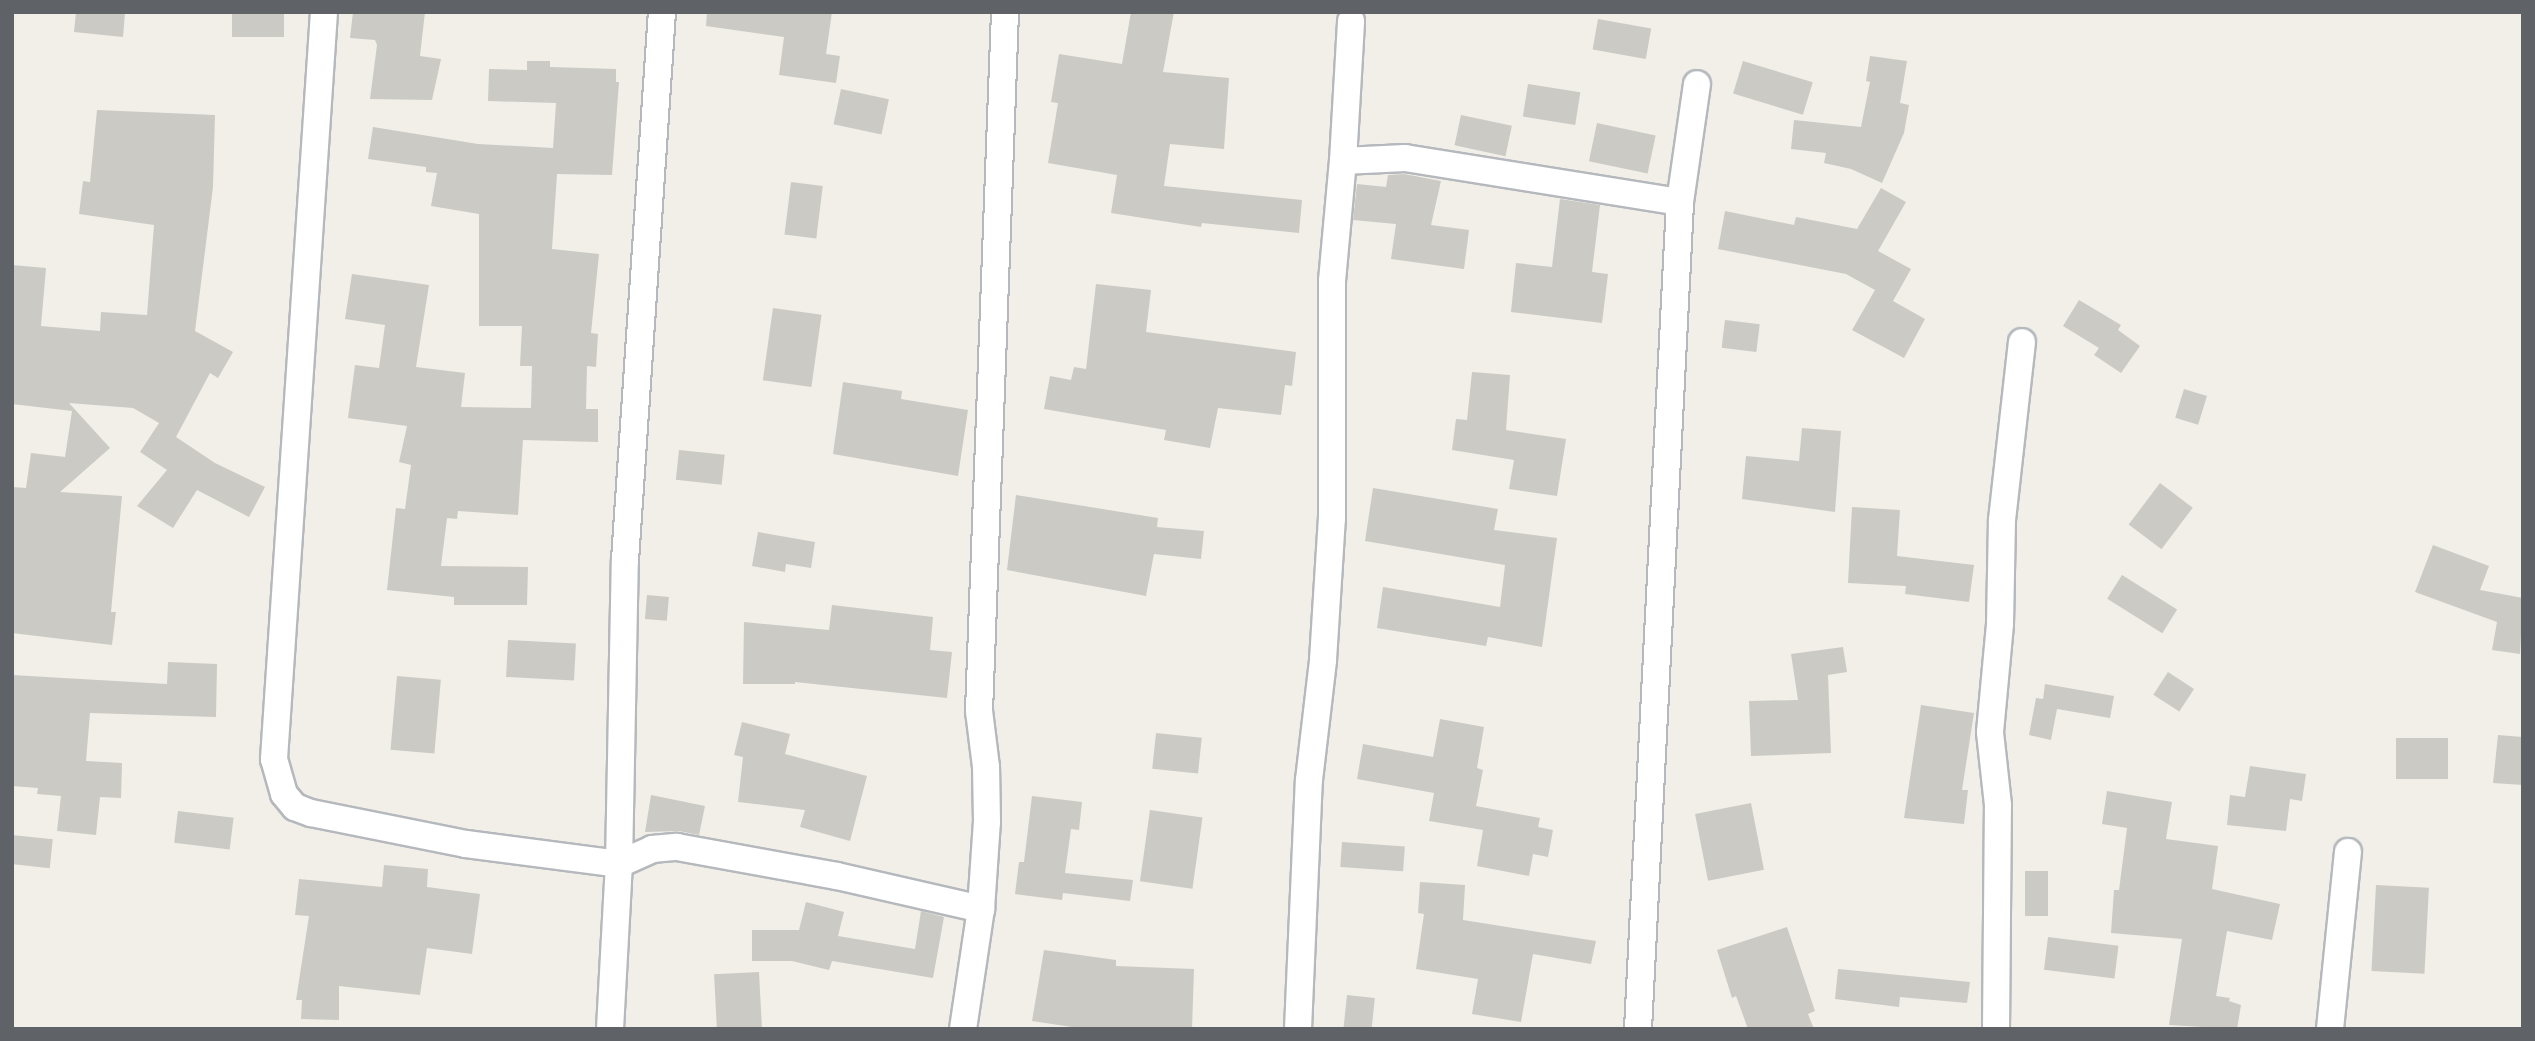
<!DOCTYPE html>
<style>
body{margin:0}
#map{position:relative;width:2535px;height:1041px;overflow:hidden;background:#f1efe8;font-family:Karla,sans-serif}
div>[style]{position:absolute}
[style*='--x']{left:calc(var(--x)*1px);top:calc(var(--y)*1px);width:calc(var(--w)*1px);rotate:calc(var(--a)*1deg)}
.building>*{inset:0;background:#cccac5;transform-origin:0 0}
.roads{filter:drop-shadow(2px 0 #b5b8bc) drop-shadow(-2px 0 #b5b8bc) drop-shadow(0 2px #b5b8bc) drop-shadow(0 -2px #b5b8bc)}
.street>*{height:26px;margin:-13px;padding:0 13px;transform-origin:13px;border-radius:13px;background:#fff}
span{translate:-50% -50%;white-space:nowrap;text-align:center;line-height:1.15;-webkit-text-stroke:5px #fff;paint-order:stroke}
.frame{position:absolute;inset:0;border:14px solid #5f6368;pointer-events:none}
</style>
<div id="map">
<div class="building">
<div style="clip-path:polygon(76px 12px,125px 12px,123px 37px,74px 32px)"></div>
<div style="left:232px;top:12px;width:52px;height:25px"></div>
<div style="clip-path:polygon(353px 12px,425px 12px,420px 56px,441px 59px,432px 100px,370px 99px,377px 45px,375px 40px,350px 38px)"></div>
<div style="clip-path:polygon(707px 12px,832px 12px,826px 54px,840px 56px,836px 83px,779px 75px,784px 37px,706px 26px)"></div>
<div style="clip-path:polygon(1131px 12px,1174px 12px,1163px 72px,1229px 78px,1224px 149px,1170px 144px,1164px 186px,1302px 200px,1299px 233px,1202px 223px,1201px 227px,1111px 213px,1117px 175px,1048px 163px,1058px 103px,1051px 102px,1059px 54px,1122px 64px)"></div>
<div style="left:1598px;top:19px;width:54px;height:31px;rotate:10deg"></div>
<div style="clip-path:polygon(1870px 56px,1907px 61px,1900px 103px,1909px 105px,1904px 133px,1882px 183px,1851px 169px,1824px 163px,1826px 153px,1791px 149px,1794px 120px,1861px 127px,1870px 82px,1866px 81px)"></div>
<div style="clip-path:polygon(527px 61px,550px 61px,550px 67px,616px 69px,616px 82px,619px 82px,612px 175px,557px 174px,552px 249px,599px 254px,591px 333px,598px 334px,596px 367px,587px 366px,586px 409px,598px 409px,598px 442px,523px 440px,518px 515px,458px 511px,457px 519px,447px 518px,441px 566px,528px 567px,527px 605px,454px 605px,454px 597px,387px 590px,396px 508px,405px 509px,411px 465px,399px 462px,407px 426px,348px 418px,355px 365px,379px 368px,385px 325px,345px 319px,352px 274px,429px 285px,416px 367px,465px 373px,461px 407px,531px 408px,532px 366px,520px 366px,522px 326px,479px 326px,479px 214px,431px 206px,437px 173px,426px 172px,426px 167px,368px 159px,373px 127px,478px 144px,553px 148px,556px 103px,488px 101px,489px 69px,527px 70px)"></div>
<div style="left:1743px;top:61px;width:73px;height:34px;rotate:17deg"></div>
<div style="left:1528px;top:84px;width:53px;height:33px;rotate:9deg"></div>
<div style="left:841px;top:89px;width:49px;height:36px;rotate:12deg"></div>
<div style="clip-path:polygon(97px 110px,215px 115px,213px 187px,195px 331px,233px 352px,218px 378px,210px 373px,176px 437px,215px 463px,265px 487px,249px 517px,197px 490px,173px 528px,137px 506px,167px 470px,140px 452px,159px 423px,133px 408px,69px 403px,110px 448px,60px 492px,122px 496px,111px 612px,116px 612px,112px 645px,12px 633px,12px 487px,26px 488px,31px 453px,65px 457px,72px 411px,12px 404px,12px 265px,46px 268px,41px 326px,100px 331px,101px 312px,147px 315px,154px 225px,79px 214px,83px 181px,90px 182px)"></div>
<div style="left:1461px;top:115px;width:52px;height:31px;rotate:12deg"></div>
<div style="left:1597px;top:123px;width:60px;height:39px;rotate:12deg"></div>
<div style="clip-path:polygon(1404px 174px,1441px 181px,1431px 225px,1469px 230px,1464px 269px,1391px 259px,1396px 224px,1353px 220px,1357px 184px,1386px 187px,1388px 175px)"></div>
<div style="left:791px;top:182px;width:32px;height:53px;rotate:7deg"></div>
<div style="clip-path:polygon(1881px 188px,1906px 202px,1878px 251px,1911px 269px,1893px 301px,1925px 319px,1904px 358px,1852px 330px,1875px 290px,1846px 274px,1718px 249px,1725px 211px,1794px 225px,1796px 217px,1857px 229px)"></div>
<div style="clip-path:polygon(1560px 199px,1600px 205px,1592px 272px,1608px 274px,1602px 323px,1511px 312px,1516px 263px,1552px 267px)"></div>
<div style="clip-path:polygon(1096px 284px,1151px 290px,1146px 332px,1296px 352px,1292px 386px,1285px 385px,1281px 415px,1218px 408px,1210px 448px,1164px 440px,1166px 430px,1044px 409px,1050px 376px,1071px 380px,1074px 367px,1086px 369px)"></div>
<div style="clip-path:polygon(2079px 300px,2121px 325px,2118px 330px,2140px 346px,2121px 373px,2094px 355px,2099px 348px,2063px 326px)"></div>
<div style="left:773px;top:308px;width:49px;height:73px;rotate:8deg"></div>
<div style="left:1725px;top:320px;width:35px;height:28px;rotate:7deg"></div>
<div style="clip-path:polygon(1472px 372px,1510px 375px,1506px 430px,1566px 439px,1557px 496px,1509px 489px,1514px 460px,1452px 450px,1456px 419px,1467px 420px)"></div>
<div style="clip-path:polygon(843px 382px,902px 391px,901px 399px,968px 410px,958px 476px,833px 454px)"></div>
<div style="left:2184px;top:389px;width:24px;height:30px;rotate:17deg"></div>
<div style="clip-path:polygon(1802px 428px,1841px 431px,1835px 512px,1742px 499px,1746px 456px,1799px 461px)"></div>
<div style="left:679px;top:450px;width:46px;height:30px;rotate:6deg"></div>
<div style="left:2160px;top:483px;width:41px;height:52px;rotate:37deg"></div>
<div style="clip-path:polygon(1373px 488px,1498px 509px,1494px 530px,1557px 538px,1542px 647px,1488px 637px,1486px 646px,1377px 628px,1383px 587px,1500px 607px,1505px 565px,1365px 541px)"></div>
<div style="clip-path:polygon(1016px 495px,1158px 518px,1157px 527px,1204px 531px,1201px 559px,1154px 554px,1146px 596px,1007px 570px)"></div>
<div style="clip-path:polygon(1852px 507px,1900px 510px,1897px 556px,1974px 565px,1969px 602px,1905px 594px,1906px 586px,1848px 583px)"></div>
<div style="clip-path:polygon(758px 532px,815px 542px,811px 568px,786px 564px,785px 572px,752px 566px)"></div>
<div style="clip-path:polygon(2433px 545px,2489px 566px,2480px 590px,2523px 598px,2520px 654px,2492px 650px,2497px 622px,2415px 592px)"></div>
<div style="left:2122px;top:575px;width:65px;height:28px;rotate:32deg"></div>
<div style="left:647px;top:595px;width:22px;height:24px;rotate:5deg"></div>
<div style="clip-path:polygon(832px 605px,933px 617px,930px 650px,952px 652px,947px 698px,795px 682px,795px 684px,743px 684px,744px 622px,829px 630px)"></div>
<div style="left:508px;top:640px;width:68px;height:37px;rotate:3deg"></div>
<div style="clip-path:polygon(1843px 647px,1847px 672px,1828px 675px,1831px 753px,1751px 756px,1749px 701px,1798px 700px,1791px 654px)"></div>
<div style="clip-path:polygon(168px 662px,217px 664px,216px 717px,90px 713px,86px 761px,122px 763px,121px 798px,100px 797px,96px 835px,57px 831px,61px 796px,37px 794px,38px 788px,12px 786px,12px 675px,167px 684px)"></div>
<div style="left:2168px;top:672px;width:31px;height:27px;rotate:33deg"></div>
<div style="left:397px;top:676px;width:44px;height:74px;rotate:5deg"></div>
<div style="clip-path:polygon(2045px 684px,2114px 696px,2110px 718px,2057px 709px,2051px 740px,2029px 735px,2036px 698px,2043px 699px)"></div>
<div style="clip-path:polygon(1921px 705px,1974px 713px,1962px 790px,1968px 790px,1964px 824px,1904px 818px)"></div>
<div style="clip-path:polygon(1440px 719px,1484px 727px,1477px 768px,1483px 770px,1476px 806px,1540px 818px,1538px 827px,1553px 830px,1548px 857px,1533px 854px,1529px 876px,1477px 866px,1483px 830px,1429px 821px,1434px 793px,1357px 779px,1363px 744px,1433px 757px)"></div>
<div style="clip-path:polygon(742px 722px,790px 734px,785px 754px,867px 776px,850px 841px,800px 827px,805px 810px,738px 802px,743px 757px,734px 755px)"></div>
<div style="left:1156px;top:733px;width:46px;height:36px;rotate:6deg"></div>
<div style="clip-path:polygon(2498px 735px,2523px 737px,2523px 785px,2493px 783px)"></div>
<div style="left:2448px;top:738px;width:41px;height:52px;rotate:90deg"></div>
<div style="clip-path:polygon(2250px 766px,2306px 774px,2302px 801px,2290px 799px,2286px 831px,2227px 825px,2230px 795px,2245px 797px)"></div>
<div style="clip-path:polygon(2107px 791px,2172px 802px,2166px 839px,2218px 846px,2212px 889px,2280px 904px,2272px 940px,2227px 931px,2216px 996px,2230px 998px,2229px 1001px,2241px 1005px,2237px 1029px,2169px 1025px,2182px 939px,2111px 933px,2114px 890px,2119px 890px,2127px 828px,2102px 824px)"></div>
<div style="clip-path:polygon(651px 795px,705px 806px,699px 835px,679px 831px,645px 832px)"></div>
<div style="clip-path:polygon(1032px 796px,1082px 802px,1079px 830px,1071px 829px,1065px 873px,1133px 880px,1130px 901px,1063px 893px,1062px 900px,1015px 894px,1019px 862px,1024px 862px)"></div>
<div style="left:1751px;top:803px;width:68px;height:57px;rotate:79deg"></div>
<div style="left:1150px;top:810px;width:53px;height:72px;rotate:8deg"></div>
<div style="left:178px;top:811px;width:56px;height:32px;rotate:7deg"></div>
<div style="left:12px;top:835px;width:41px;height:29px;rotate:6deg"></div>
<div style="left:1342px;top:842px;width:63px;height:25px;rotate:4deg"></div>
<div style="clip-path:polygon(384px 865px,428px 869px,427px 887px,480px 894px,472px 954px,427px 948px,420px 995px,339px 986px,339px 1020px,301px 1019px,302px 1000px,296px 1000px,309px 916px,295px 915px,299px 879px,382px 887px)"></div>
<div style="left:2025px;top:871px;width:23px;height:45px"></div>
<div style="clip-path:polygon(1420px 882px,1465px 885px,1463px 920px,1596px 941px,1591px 964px,1533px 954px,1521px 1022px,1472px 1014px,1478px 979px,1416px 969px,1424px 914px,1418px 913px)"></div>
<div style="left:2376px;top:885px;width:53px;height:86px;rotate:3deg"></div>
<div style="clip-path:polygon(806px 902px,844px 912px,838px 936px,915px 949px,921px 911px,944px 917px,933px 978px,832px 961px,829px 970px,792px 961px,752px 961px,752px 930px,799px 930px)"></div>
<div style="clip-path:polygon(1787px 927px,1815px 1011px,1808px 1014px,1814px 1029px,1748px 1029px,1736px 996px,1732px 998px,1717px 950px)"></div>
<div style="left:2048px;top:937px;width:71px;height:33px;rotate:7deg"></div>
<div style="clip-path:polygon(1044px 950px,1116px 960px,1116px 966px,1194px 969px,1192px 1029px,1085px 1029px,1032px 1021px)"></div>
<div style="clip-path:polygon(1838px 969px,1970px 982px,1967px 1003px,1900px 997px,1899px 1007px,1835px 999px)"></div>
<div style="left:759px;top:972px;width:57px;height:45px;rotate:87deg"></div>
<div style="left:1347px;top:995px;width:28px;height:34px;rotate:6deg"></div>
</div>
<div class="roads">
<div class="street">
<div style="--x:324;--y:12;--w:749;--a:93.83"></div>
<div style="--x:274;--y:759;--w:36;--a:74"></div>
<div style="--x:284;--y:794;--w:17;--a:50"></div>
<div style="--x:295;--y:807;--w:17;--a:21"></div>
<div style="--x:311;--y:813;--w:158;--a:11.3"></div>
<div style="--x:466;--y:844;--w:154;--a:7.4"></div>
<div style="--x:619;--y:864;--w:36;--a:-24"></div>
<div style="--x:652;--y:849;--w:25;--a:-5"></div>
<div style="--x:677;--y:847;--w:163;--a:10.3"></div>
<div style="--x:837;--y:876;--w:148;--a:12.9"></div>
<div style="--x:1343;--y:161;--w:62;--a:-2.8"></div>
<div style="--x:1405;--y:158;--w:278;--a:9.1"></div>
<div style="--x:610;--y:1029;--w:165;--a:-86.9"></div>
<div style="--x:619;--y:864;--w:304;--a:-88.9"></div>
<div style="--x:625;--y:560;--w:549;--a:-86.14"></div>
<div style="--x:963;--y:1029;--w:121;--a:-81.5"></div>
<div style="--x:981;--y:909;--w:87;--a:-86.1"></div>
<div style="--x:987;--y:822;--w:55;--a:-91"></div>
<div style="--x:986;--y:767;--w:56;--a:-97.1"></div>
<div style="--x:979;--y:711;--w:699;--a:-87.87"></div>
<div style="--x:1298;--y:1029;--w:249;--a:-87.5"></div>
<div style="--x:1309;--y:780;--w:121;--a:-83.3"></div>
<div style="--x:1323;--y:660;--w:142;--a:-86.4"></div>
<div style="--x:1332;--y:518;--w:237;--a:-90"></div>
<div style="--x:1332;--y:281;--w:121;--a:-84.8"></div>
<div style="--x:1343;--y:161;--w:140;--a:-86.7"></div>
<div style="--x:1638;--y:1029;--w:828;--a:-87.09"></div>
<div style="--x:1680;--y:202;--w:119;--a:-81.8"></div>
<div style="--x:1996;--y:1029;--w:224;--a:-89.5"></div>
<div style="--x:1998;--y:805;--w:73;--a:-96.3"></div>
<div style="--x:1990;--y:732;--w:108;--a:-84.7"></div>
<div style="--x:2000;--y:624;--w:104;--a:-88.9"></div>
<div style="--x:2002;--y:520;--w:179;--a:-83.6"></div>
<div style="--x:2330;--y:1029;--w:178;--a:-84.2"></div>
</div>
</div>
<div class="frame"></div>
</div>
